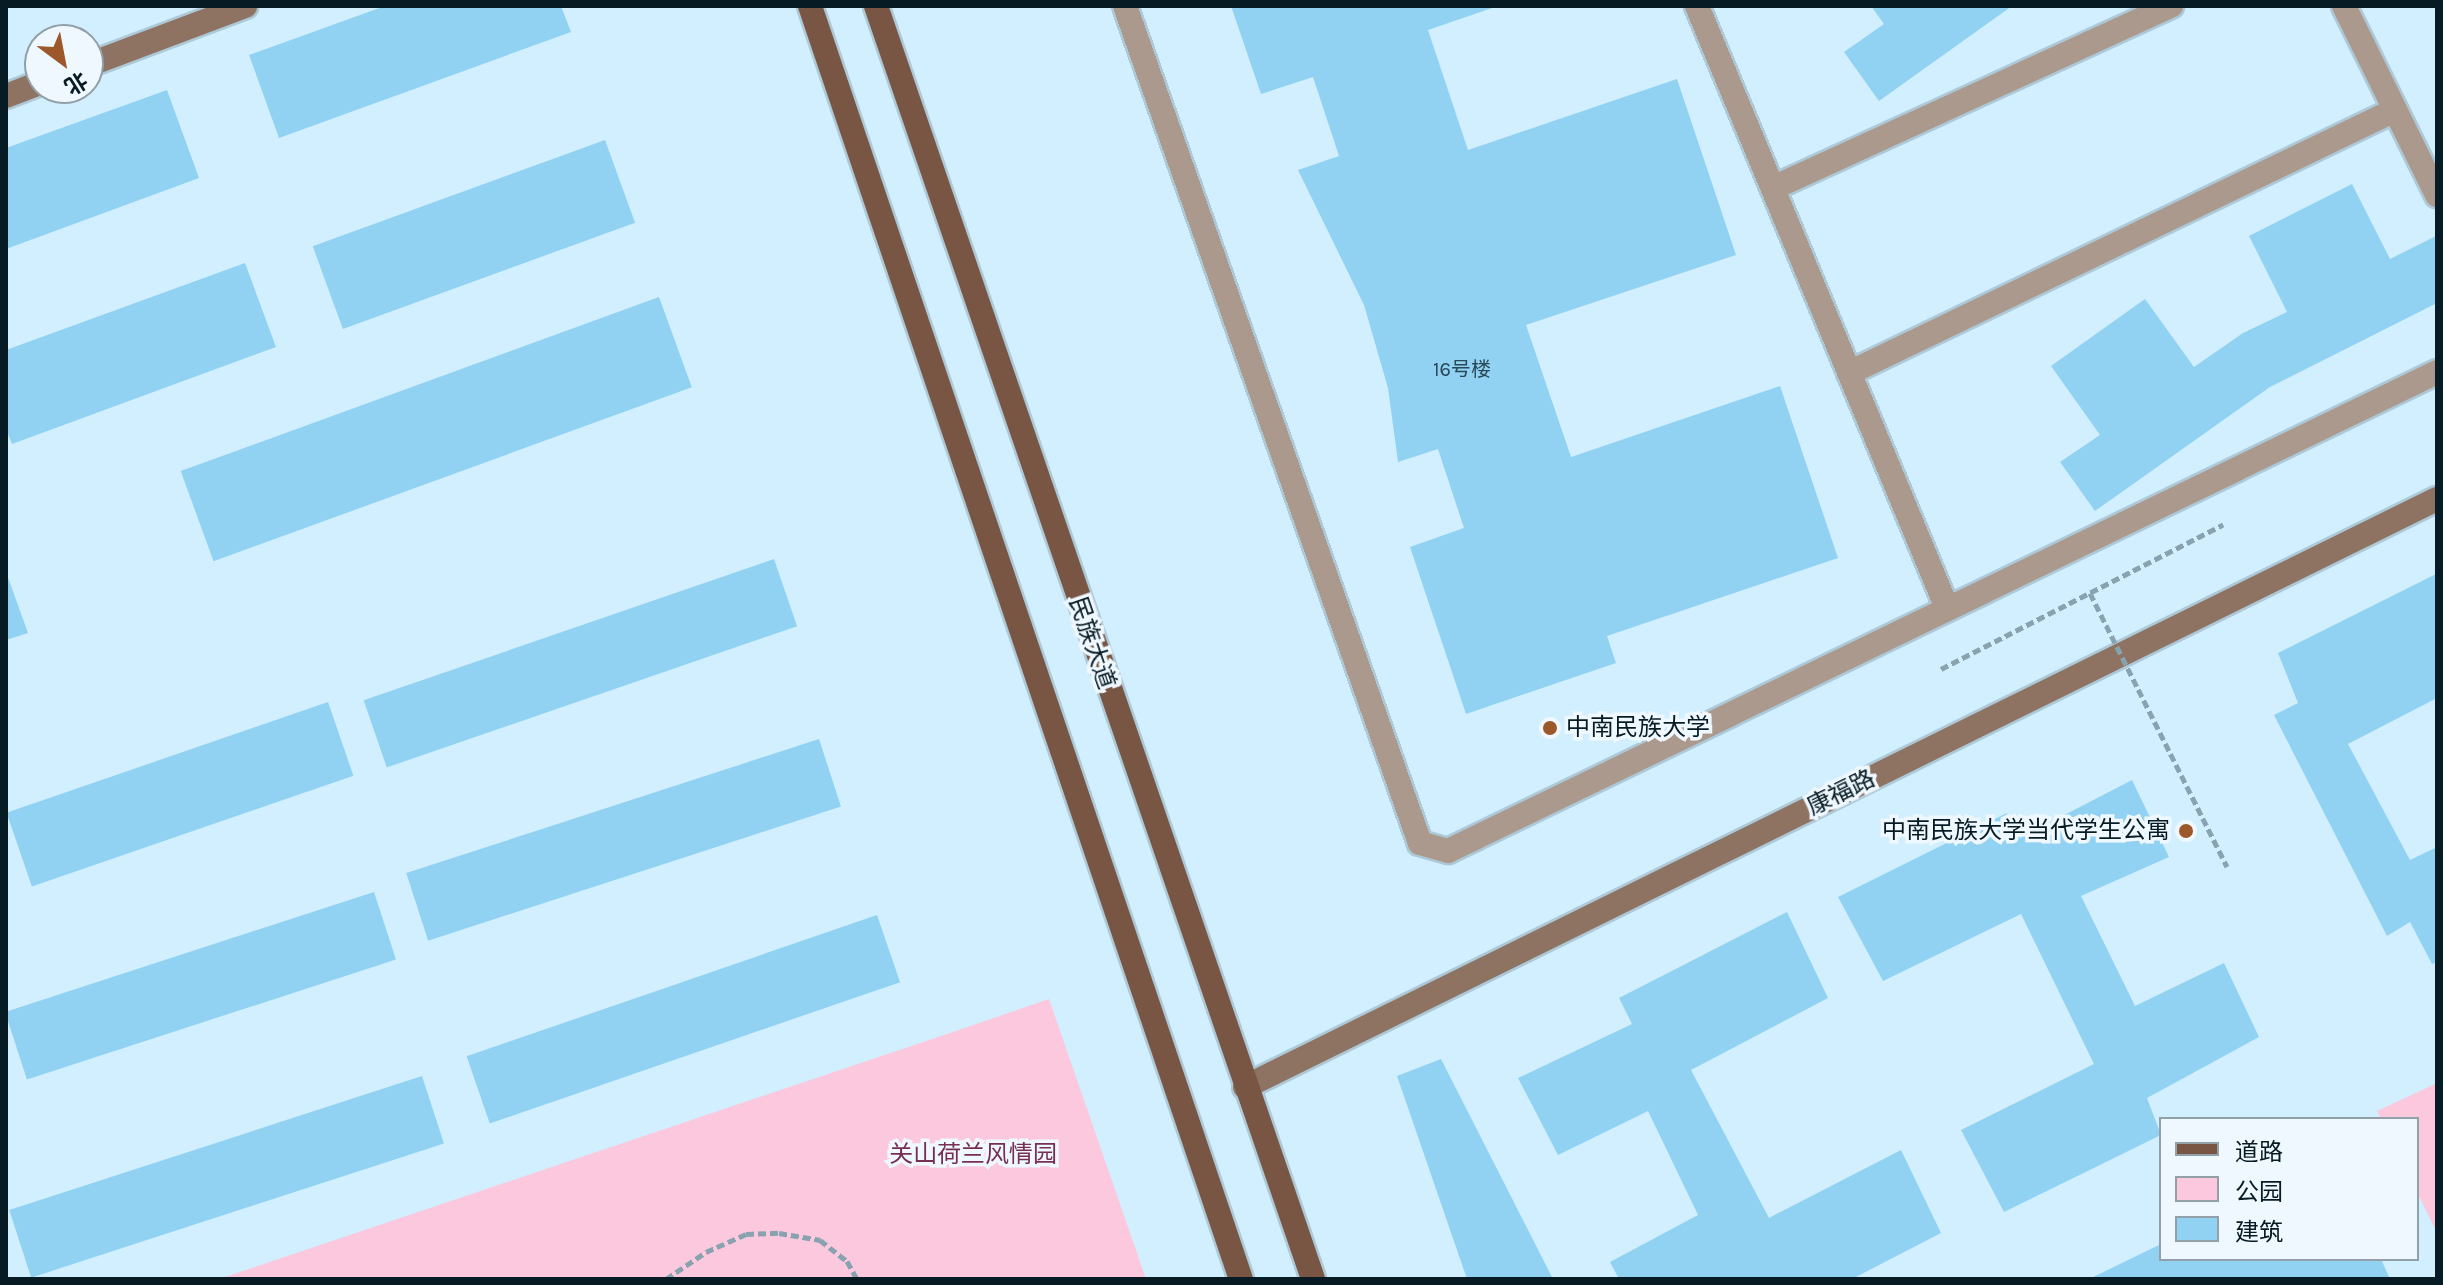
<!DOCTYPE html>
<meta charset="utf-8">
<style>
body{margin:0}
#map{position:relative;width:2443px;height:1285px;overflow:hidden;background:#d1efff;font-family:Karla,"Noto Sans SC",sans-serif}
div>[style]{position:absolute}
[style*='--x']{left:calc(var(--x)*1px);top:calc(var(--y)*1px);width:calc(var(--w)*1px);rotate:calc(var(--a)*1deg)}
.green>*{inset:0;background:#fbc8dd}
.building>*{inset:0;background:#91d2f3;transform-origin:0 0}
.path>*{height:5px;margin-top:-2.5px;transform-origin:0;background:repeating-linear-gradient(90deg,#88a2b0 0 8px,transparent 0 12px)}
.roads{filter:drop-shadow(2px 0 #adc9d8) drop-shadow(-2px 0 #adc9d8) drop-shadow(0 2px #adc9d8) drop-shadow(0 -2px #adc9d8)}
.lane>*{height:24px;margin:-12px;padding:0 12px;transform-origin:12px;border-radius:12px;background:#ac998e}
.street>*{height:24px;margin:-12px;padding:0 12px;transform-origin:12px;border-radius:12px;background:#ac998e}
.secondary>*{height:24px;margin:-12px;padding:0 12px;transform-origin:12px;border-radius:12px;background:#8e7262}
.primary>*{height:24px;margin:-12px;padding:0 12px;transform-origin:12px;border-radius:12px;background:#785643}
.path-bridge>*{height:5px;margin-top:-2.5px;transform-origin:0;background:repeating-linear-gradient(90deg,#88a2b0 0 8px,transparent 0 12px)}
.dots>*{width:22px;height:22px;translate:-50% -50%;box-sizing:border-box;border:4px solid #eff8fe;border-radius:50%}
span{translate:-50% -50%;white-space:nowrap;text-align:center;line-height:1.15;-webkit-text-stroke:7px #eff8fe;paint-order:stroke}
.number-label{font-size:20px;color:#2a4958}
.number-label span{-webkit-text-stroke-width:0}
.street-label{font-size:24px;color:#071b24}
.poi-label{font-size:24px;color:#071b24}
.left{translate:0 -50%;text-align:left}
.right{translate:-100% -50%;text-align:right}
.park-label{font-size:24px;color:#772e52}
.frame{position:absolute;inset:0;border:8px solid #071b24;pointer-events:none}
.legend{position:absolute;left:2159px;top:1117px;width:260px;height:144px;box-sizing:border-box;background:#eff8fe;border:2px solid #92a0a7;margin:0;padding:10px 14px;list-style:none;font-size:24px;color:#071b24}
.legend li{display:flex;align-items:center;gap:16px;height:40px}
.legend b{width:40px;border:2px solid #92a0a7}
.north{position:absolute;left:24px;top:24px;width:80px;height:80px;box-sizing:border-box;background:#eff8fe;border:2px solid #92a0a7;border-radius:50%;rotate:148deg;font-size:22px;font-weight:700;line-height:32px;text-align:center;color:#071b24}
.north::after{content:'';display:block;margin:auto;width:28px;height:36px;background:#9c572a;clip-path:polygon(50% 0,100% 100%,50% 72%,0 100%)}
</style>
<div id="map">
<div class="green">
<div style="clip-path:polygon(1049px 999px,1146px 1279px,219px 1279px,947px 1034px)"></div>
<div style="clip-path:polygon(2437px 1083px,2437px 1233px,2417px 1192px,2417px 1119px,2381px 1119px,2377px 1111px)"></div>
</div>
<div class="building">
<div style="clip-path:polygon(385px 6px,561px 6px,571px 32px,279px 138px,249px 55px)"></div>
<div style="clip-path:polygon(1231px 6px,1498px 6px,1428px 30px,1468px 150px,1677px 79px,1736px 255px,1526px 325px,1571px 457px,1780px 386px,1838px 558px,1607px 636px,1616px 663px,1466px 714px,1410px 547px,1464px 528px,1438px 449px,1398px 462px,1388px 388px,1364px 305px,1298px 170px,1339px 156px,1313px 77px,1261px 94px)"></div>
<div style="clip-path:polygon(1871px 6px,2012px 6px,1879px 101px,1844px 52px,1884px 24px)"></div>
<div style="clip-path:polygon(167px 90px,199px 178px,6px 249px,6px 148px)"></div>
<div style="left:605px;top:140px;width:88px;height:311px;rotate:70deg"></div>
<div style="clip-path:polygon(2352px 184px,2390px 259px,2436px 236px,2437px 303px,2270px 387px,2095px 511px,2060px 462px,2100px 435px,2051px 366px,2145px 299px,2194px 367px,2243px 333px,2287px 312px,2249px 236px)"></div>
<div style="clip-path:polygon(245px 263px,276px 347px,12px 444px,6px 429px,6px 350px)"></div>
<div style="left:659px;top:297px;width:96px;height:509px;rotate:70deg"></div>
<div style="left:774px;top:559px;width:71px;height:434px;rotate:71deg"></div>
<div style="clip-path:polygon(6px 572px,28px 633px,6px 640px)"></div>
<div style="clip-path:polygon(2436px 574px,2437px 698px,2348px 744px,2410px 860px,2437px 847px,2437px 962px,2432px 964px,2410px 922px,2387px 936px,2274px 715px,2298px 703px,2278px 653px)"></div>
<div style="left:328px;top:702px;width:78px;height:340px;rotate:71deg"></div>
<div style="left:819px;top:739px;width:71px;height:434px;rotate:72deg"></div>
<div style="clip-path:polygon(2132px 780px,2169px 857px,2081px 896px,2135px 1006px,2224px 963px,2259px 1037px,2147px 1098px,2161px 1135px,2004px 1212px,1961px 1130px,2094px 1064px,2021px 914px,1883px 981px,1838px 897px,2007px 813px,2020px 838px)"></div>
<div style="left:374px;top:892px;width:71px;height:388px;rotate:72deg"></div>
<div style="clip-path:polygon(1787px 912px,1828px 998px,1691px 1070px,1769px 1218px,1901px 1150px,1941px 1233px,1852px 1279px,1619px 1279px,1610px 1262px,1698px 1215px,1648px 1111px,1558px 1155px,1518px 1078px,1632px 1024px,1619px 998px)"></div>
<div style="left:877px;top:915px;width:71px;height:434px;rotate:71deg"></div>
<div style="clip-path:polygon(1441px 1059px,1553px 1279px,1467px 1279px,1397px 1076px)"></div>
<div style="left:422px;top:1076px;width:71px;height:434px;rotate:72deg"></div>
<div style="clip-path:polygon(2161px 1244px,2161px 1259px,2381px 1259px,2390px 1279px,2089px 1279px)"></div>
</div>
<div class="path">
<div style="--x:1941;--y:669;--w:317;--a:-27.1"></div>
<div style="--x:666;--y:1279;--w:48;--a:-34"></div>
<div style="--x:706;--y:1252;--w:44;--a:-24.2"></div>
<div style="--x:746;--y:1234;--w:33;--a:-2"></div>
<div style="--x:779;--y:1233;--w:42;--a:9.7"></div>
<div style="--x:820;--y:1240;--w:34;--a:38"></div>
<div style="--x:847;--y:1261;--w:21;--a:61"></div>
</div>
<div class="roads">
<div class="lane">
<div style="--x:1697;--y:6;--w:652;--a:67.45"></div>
<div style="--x:1773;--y:188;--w:438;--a:-24.6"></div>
<div style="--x:1849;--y:373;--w:606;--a:-25.72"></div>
</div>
<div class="street">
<div style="--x:1125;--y:6;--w:887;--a:70.59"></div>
<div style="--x:1420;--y:843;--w:29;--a:16"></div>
<div style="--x:1448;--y:851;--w:1099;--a:-25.84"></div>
<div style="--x:2344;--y:6;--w:211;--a:63.8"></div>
</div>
<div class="secondary">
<div style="--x:88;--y:65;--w:168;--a:-20.6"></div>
<div style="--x:6;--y:96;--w:36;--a:-21"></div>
<div style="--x:1245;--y:1087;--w:1329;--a:-26.26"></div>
</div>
<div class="primary">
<div style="--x:810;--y:6;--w:1344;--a:71.3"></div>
<div style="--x:876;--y:6;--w:1346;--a:71.05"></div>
</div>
</div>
<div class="path-bridge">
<div style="--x:2090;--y:593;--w:306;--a:63.4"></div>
</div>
<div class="dots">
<div style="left:1550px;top:728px;background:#9c572a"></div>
<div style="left:2186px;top:831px;background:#9c572a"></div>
</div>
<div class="number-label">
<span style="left:1462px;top:369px">16号楼</span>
</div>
<div class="street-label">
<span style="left:1092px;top:643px;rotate:71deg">民族大道</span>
<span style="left:1841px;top:793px;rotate:-26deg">康福路</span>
</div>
<div class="poi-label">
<span class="left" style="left:1566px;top:728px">中南民族大学</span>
<span class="right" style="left:2170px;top:831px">中南民族大学当代学生公寓</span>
</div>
<div class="park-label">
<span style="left:973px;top:1155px">关山荷兰风情园</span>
</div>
<div class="frame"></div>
<ul class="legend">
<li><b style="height:10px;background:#785643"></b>道路</li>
<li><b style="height:22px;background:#fbc8dd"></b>公园</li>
<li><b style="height:22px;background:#91d2f3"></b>建筑</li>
</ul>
<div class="north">北</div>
</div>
